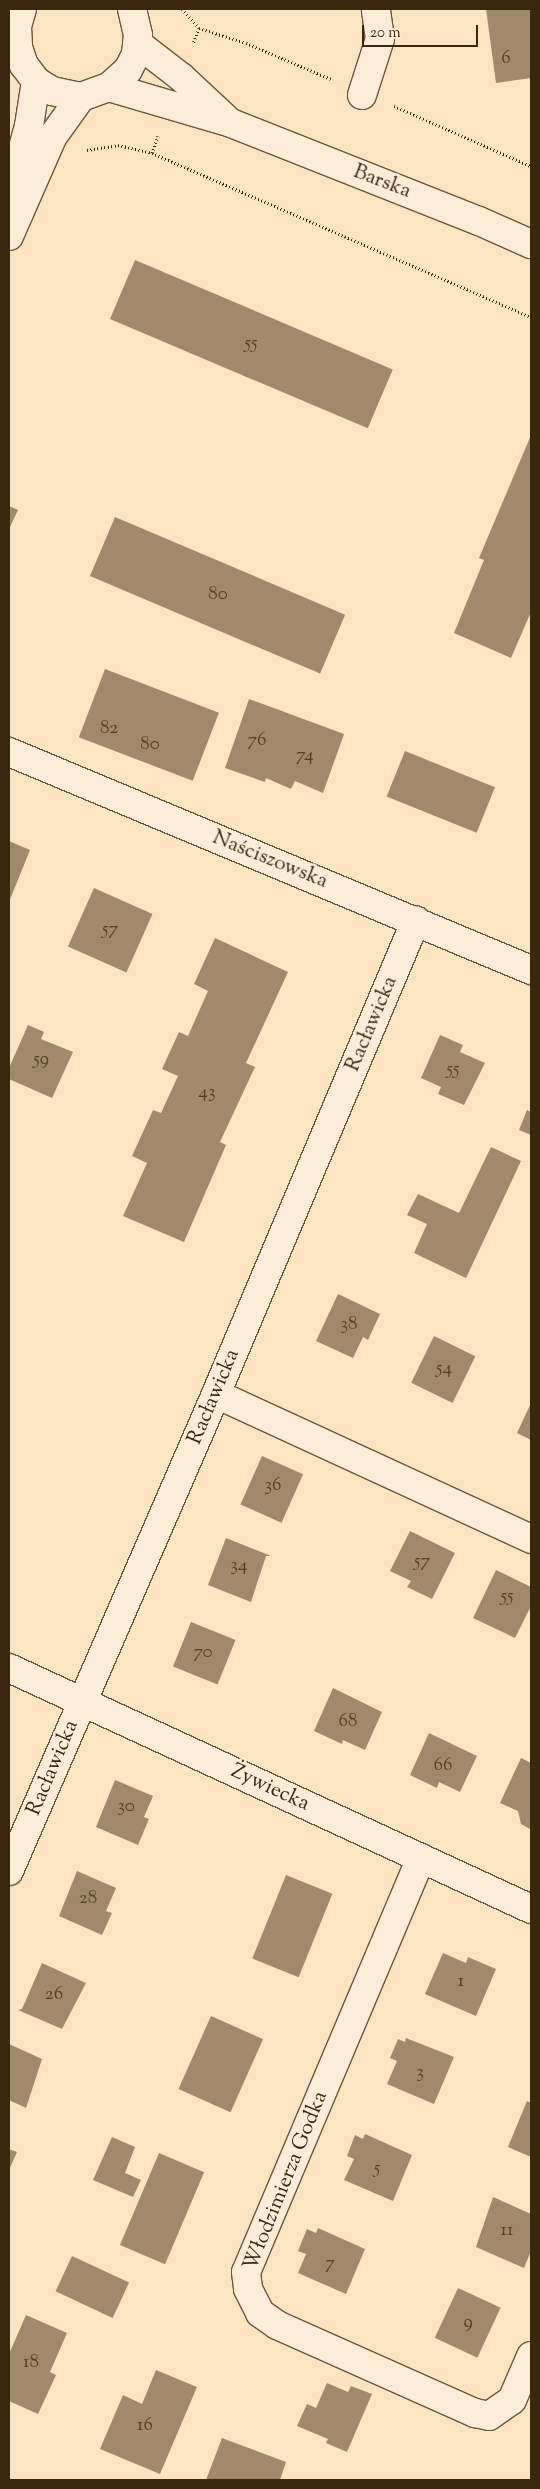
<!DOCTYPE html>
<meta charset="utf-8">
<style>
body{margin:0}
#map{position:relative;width:540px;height:2489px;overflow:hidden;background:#fce4c3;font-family:"Sorts Mill Goudy",serif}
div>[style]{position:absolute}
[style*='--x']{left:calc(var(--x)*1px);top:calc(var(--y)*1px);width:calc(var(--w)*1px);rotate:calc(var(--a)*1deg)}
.building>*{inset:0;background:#a0896d;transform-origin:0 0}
.path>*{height:3px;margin-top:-1.5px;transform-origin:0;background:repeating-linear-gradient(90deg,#3c260f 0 1px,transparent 0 3.5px)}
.roads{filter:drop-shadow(1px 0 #6c563c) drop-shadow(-1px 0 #6c563c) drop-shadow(0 1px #6c563c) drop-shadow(0 -1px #6c563c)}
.minor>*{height:28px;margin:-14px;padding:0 14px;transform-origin:14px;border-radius:14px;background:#fdedd8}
.tertiary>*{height:28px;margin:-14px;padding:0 14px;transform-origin:14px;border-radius:14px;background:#fdedd8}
span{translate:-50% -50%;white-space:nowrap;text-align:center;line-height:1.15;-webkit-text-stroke:5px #fdedd8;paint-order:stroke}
.number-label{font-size:19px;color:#553f26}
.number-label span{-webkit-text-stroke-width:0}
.street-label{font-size:21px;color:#3c260f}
.frame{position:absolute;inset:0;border:10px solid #3c260f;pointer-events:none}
.scale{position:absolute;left:362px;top:25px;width:116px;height:22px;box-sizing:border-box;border:2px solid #3c260f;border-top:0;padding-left:6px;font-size:15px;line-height:18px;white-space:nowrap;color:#3c260f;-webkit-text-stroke:4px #fdedd8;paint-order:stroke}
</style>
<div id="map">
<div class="building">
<div style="clip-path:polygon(486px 9px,531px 9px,531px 78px,496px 83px)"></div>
<div style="left:135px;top:260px;width:280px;height:64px;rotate:23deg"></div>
<div style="clip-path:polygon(531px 435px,531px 612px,511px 658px,454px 633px,484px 560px,479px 558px)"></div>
<div style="clip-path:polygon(9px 506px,18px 510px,9px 529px)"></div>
<div style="left:115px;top:517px;width:250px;height:64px;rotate:23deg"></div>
<div style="left:105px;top:669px;width:122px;height:73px;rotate:21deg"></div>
<div style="clip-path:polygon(249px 699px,344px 734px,323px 793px,295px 781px,291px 789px,266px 778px,265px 782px,225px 768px)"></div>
<div style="left:405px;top:751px;width:97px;height:49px;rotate:22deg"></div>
<div style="clip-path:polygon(9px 841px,30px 850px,9px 902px)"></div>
<div style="left:94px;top:888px;width:64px;height:64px;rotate:24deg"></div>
<div style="clip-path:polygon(215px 938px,288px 972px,246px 1063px,255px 1067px,220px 1142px,226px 1145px,184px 1242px,123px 1216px,147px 1163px,132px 1156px,153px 1110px,161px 1113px,178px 1076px,162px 1069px,179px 1032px,188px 1036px,208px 991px,194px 984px)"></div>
<div style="clip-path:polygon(28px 1025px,44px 1032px,41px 1039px,73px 1052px,52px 1098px,9px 1079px,9px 1068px)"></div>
<div style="clip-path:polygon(440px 1035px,463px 1045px,460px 1052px,485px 1063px,464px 1105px,438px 1094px,441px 1087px,421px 1078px)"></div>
<div style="clip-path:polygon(527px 1110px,531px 1112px,531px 1135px,519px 1130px)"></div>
<div style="clip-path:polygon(491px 1147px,521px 1161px,466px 1278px,414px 1253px,427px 1224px,407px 1215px,418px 1194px,459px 1213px)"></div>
<div style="clip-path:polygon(338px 1294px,380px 1314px,368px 1340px,363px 1337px,353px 1358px,316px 1341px)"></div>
<div style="left:434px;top:1336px;width:46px;height:52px;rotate:26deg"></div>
<div style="clip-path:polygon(531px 1403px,531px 1440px,517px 1433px)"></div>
<div style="left:262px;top:1456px;width:45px;height:53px;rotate:24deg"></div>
<div style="clip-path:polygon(410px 1531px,455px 1553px,432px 1599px,407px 1587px,411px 1581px,390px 1571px)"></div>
<div style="clip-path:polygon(226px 1538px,271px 1556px,266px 1556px,251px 1602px,208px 1585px)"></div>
<div style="clip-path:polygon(496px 1570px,531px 1587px,531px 1606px,515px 1638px,473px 1618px)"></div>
<div style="left:191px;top:1622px;width:48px;height:48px;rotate:22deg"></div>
<div style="clip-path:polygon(333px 1688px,382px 1712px,365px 1750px,343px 1740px,342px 1744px,314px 1731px)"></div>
<div style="clip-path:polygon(429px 1733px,477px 1756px,460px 1792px,439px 1782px,437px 1788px,410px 1775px)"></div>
<div style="clip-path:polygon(521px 1758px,531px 1763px,530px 1829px,521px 1824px,518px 1811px,500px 1803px)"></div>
<div style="clip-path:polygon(115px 1780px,153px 1796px,144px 1817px,149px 1819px,138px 1845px,96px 1827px)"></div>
<div style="clip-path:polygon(77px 1871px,116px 1888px,106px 1911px,112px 1913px,102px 1935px,59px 1916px)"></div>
<div style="left:286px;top:1875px;width:50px;height:90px;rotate:22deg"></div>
<div style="clip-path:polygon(443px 1953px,466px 1963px,468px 1957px,496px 1969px,476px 2016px,425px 1994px)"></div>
<div style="clip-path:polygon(42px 1963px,86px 1983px,62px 2029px,18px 2010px,22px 2009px)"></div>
<div style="left:211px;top:2016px;width:57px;height:80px;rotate:24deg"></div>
<div style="clip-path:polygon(406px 2038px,454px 2057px,434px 2104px,387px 2084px,397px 2061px,390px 2058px,398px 2039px,405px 2042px)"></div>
<div style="clip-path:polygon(9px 2044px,42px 2059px,26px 2108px,9px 2100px)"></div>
<div style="clip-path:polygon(527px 2101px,531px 2103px,531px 2157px,508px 2147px)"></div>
<div style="clip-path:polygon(365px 2134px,412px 2155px,393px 2201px,344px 2180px,354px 2159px,347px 2156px,355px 2135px,363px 2139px)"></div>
<div style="clip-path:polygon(112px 2137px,135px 2147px,125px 2173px,141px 2180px,133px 2197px,93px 2180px)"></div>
<div style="clip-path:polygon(9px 2149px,17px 2152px,9px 2170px)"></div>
<div style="left:159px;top:2153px;width:49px;height:100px;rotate:23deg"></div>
<div style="clip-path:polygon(493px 2197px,531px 2214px,531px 2251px,524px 2268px,476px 2247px)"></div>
<div style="clip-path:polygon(318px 2228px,365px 2249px,346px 2294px,298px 2273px,306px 2254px,298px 2251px,307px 2229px,316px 2233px)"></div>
<div style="left:72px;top:2256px;width:63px;height:39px;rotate:25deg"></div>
<div style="left:458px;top:2288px;width:47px;height:55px;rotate:25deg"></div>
<div style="clip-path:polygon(26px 2315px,67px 2333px,50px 2372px,56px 2375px,38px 2414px,9px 2401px,9px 2354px)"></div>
<div style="clip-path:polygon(156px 2370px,197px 2387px,160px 2474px,100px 2449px,123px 2395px,142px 2404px)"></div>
<div style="clip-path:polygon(327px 2383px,348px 2392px,351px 2386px,372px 2394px,347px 2452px,326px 2443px,328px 2439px,297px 2426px,307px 2404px,316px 2408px)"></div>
<div style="clip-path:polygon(222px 2438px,286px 2462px,280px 2480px,206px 2480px)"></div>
</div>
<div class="path">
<div style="--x:182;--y:9;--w:25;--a:48"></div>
<div style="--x:199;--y:28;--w:17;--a:111"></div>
<div style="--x:199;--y:28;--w:49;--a:17.7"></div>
<div style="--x:246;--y:43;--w:92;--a:23"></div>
<div style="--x:394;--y:106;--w:150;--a:23.7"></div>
<div style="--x:87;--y:150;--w:31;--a:-9"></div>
<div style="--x:118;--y:145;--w:35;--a:13"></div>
<div style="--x:152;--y:153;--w:413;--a:23.4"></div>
<div style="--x:152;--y:153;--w:18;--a:-71"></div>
</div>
<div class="roads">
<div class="minor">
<div style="--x:362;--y:95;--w:59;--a:-72.2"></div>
<div style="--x:380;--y:39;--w:30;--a:-98"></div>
<div style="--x:9;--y:752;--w:566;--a:22.67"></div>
<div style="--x:216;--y:1394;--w:347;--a:24.7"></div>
<div style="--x:9;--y:1668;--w:575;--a:24.78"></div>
<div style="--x:421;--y:1858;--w:449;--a:112.9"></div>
<div style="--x:246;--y:2272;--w:17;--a:83"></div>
<div style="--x:248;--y:2289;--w:27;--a:63"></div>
<div style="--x:260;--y:2313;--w:21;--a:35"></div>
<div style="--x:277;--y:2325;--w:217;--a:24"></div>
<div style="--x:475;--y:2413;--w:14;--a:12"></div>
<div style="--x:489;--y:2416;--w:28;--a:-35"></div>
<div style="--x:512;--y:2400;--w:48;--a:-66.6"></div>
<div style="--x:9;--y:1871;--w:520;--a:-66.54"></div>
<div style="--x:216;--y:1394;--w:514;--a:-67.12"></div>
</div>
<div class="tertiary">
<div style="--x:22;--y:9;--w:19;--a:106"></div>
<div style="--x:17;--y:27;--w:20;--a:87"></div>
<div style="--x:18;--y:47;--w:19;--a:72"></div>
<div style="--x:24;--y:65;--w:20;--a:53"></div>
<div style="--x:36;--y:81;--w:19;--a:32"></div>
<div style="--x:52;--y:91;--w:30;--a:12"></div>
<div style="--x:81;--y:97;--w:30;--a:-20"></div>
<div style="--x:109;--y:87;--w:25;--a:-42"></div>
<div style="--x:128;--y:70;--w:18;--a:-63"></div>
<div style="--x:136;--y:54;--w:19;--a:-84"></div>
<div style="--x:138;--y:35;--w:27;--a:-103"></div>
<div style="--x:137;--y:43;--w:56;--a:37.7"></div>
<div style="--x:181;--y:77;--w:62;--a:43"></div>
<div style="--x:109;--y:87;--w:127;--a:16.4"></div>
<div style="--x:231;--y:123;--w:267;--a:21.6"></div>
<div style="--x:479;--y:221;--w:57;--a:23.9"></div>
<div style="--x:9;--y:198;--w:75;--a:-74.5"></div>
<div style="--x:29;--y:126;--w:46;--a:-81.2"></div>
<div style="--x:9;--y:236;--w:109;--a:-66.3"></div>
<div style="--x:53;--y:136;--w:48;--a:-54.3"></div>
</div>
</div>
<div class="number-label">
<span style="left:506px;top:59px">6</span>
<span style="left:251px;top:344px">55</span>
<span style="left:218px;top:595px">80</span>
<span style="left:109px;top:729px">82</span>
<span style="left:257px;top:741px">76</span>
<span style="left:150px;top:745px">80</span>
<span style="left:305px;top:756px">74</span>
<span style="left:110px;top:930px">57</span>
<span style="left:41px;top:1060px">59</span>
<span style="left:453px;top:1070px">55</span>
<span style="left:207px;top:1093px">43</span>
<span style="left:349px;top:1325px">38</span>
<span style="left:444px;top:1369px">54</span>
<span style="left:273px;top:1486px">36</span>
<span style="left:422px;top:1562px">57</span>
<span style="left:239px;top:1566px">34</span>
<span style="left:507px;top:1597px">55</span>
<span style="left:203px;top:1653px">70</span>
<span style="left:348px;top:1722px">68</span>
<span style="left:443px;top:1766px">66</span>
<span style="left:126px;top:1807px">30</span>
<span style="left:88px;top:1899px">28</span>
<span style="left:461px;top:1982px">1</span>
<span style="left:54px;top:1995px">26</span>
<span style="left:420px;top:2073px">3</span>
<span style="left:377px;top:2169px">5</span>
<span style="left:507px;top:2231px">11</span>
<span style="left:330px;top:2264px">7</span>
<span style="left:468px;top:2323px">9</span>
<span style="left:31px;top:2363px">18</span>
<span style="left:145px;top:2426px">16</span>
</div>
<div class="street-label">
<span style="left:382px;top:182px;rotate:21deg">Barska</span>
<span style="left:270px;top:860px;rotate:22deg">Naściszowska</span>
<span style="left:372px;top:1024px;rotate:-67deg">Racławicka</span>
<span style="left:214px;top:1397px;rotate:-67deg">Racławicka</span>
<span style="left:53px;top:1768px;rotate:-67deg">Racławicka</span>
<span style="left:270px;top:1788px;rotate:25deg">Żywiecka</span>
<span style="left:286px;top:2181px;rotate:-68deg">Włodzimierza Godka</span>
</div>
<div class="frame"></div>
<div class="scale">20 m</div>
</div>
